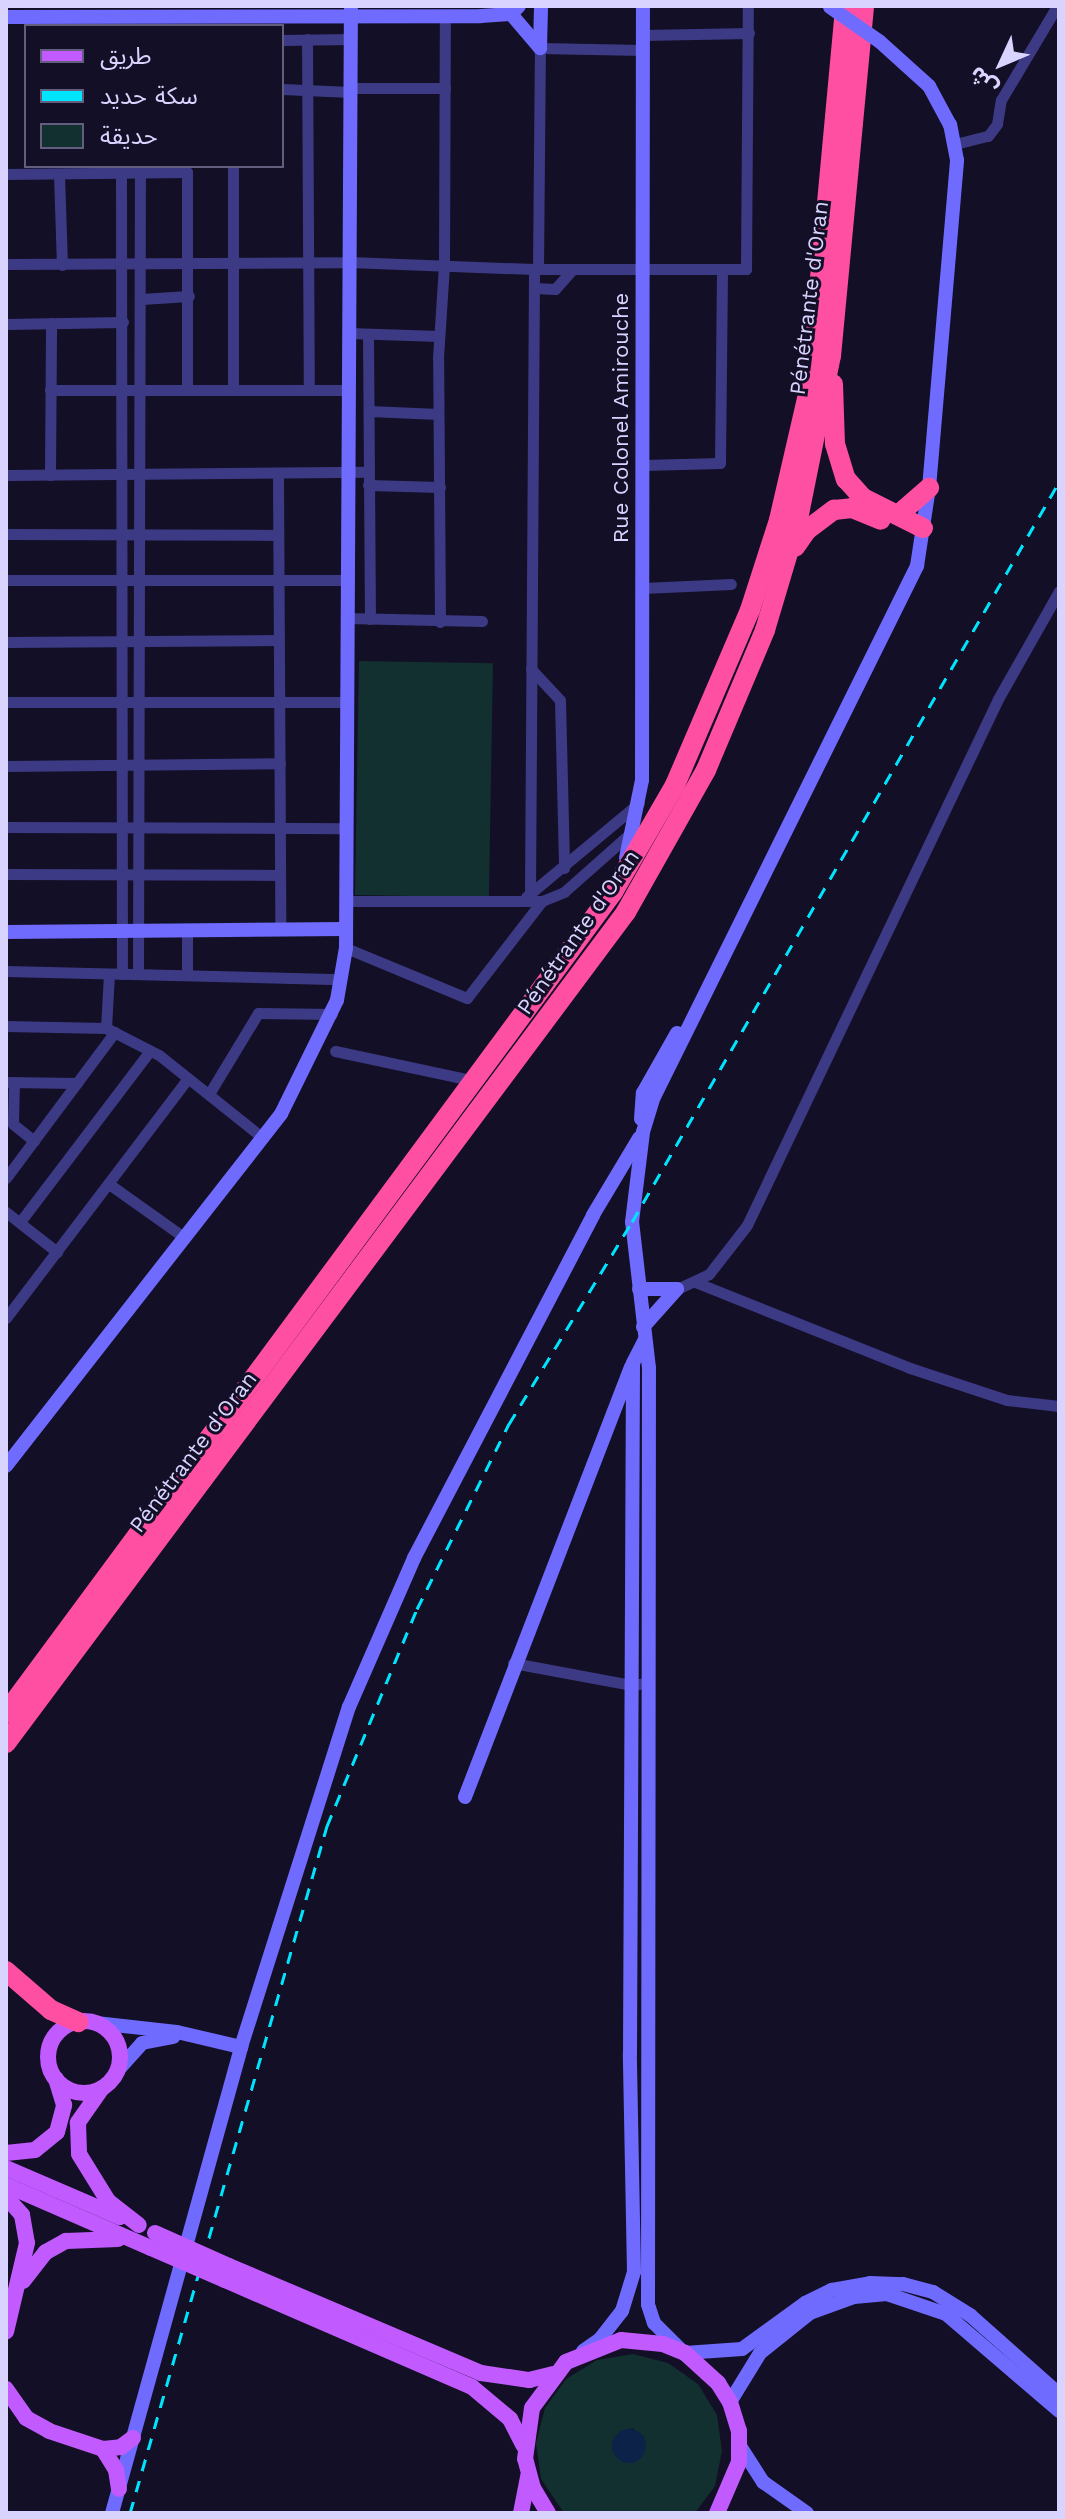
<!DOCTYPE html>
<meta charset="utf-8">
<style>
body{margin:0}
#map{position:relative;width:1065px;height:2519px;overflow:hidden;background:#130f26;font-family:"Work Sans","Noto Sans Arabic",sans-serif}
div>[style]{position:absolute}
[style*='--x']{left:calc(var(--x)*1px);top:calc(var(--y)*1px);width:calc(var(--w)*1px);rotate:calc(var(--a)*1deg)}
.green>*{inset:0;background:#12302f;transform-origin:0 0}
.water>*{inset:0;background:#0c2248}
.round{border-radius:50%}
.street>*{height:11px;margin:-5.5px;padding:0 5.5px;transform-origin:5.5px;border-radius:5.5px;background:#3d3a85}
.secondary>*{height:14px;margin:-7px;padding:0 7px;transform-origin:7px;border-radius:7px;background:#6f6bff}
.primary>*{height:16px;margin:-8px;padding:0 8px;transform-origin:8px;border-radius:8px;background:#c25bff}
.primary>.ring{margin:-8px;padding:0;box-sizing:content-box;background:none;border:16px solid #c25bff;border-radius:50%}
.highway>*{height:20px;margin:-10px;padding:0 10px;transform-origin:10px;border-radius:10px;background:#ff4fa3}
.rail>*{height:3px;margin-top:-1.5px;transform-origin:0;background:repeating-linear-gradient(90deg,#00e5ff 0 12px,transparent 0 22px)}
.secondary-bridge>*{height:14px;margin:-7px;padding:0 7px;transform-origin:7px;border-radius:7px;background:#6f6bff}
.primary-bridge>*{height:16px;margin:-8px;padding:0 8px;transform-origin:8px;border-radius:8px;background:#c25bff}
span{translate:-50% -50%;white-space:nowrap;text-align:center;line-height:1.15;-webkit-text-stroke:6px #130f26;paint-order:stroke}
.street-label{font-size:22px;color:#d9d4ff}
.frame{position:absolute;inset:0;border:8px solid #d9d4ff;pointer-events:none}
.legend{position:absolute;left:24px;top:24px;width:260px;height:144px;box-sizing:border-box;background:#130f26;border:2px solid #625e7d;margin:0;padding:10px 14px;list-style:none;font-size:24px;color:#d9d4ff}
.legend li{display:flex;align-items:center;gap:16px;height:40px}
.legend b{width:40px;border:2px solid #625e7d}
.north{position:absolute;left:961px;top:24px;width:80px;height:80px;-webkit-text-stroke:6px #130f26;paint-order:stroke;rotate:226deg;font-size:22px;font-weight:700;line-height:32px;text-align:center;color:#d9d4ff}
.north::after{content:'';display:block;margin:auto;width:28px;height:36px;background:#d9d4ff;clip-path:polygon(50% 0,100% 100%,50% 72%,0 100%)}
</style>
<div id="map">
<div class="green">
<div style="left:359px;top:661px;width:134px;height:234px;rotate:1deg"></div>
<div style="clip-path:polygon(evenodd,633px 2354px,668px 2363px,698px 2384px,717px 2415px,722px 2451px,715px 2486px,695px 2513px,564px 2513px,541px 2479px,536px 2443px,545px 2408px,566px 2379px,597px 2360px,633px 2354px,632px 2428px,644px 2437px,623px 2462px,612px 2448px,632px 2428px)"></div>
</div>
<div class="water">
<div class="round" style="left:612px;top:2429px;width:34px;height:34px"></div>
</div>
<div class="street">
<div style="--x:643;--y:35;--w:106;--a:-1.1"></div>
<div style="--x:307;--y:39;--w:349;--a:89.7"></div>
<div style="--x:282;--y:40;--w:69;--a:-0.8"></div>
<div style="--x:351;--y:88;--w:94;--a:0"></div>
<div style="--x:282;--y:89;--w:69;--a:2.5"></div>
<div style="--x:955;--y:144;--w:34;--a:-14"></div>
<div style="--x:988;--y:136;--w:15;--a:-53"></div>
<div style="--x:997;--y:124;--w:24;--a:-81"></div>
<div style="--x:1001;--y:100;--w:109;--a:-59.2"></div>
<div style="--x:233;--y:166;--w:220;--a:90"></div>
<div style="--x:6;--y:174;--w:181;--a:-0.6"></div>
<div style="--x:187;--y:172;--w:215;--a:90"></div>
<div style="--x:59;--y:175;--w:90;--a:88.1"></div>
<div style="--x:121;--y:175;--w:799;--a:89.93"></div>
<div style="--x:6;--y:264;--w:343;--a:-0.3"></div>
<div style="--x:349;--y:262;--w:185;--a:2.2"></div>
<div style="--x:534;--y:269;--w:212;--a:0"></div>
<div style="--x:746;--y:269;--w:263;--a:-89.6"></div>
<div style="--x:538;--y:269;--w:221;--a:-89.5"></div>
<div style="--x:540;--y:48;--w:102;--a:1.1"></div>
<div style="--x:534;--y:288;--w:21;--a:3"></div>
<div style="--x:555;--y:289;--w:27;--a:-48"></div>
<div style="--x:141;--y:299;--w:48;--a:-3.6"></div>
<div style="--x:6;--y:324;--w:117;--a:-1"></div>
<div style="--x:349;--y:333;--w:90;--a:1.9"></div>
<div style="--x:368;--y:334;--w:285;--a:89.6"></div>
<div style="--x:50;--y:390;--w:298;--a:0"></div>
<div style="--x:369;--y:411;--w:69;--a:2.5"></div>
<div style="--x:643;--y:465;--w:77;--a:-1.5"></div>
<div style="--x:720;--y:463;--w:193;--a:-89.4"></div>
<div style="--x:278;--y:474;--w:456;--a:89.7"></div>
<div style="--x:6;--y:475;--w:362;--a:-0.5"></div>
<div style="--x:50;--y:475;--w:152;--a:-89.6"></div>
<div style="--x:368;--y:485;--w:72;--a:1.6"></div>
<div style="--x:6;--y:534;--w:272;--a:0.2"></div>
<div style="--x:6;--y:580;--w:340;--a:0"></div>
<div style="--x:643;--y:588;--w:88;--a:-2.6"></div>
<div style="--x:346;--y:618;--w:136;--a:1.3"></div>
<div style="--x:440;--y:622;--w:264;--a:-90.4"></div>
<div style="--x:438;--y:358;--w:92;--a:-86.3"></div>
<div style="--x:444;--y:266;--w:250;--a:-89.8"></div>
<div style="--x:6;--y:642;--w:273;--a:-0.4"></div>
<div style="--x:531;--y:669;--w:42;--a:46.9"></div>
<div style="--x:560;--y:700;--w:168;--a:88.6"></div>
<div style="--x:6;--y:702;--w:340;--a:0"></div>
<div style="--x:6;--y:766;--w:274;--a:-0.6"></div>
<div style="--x:6;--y:827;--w:340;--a:0.2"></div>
<div style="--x:6;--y:874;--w:274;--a:0.2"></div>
<div style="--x:530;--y:895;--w:626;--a:-89.63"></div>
<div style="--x:526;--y:897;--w:147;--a:-39.8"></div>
<div style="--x:346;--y:901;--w:196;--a:0"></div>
<div style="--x:542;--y:901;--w:24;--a:-22"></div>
<div style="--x:564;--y:892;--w:94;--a:-41.5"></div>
<div style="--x:187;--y:930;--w:43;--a:90"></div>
<div style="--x:346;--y:948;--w:131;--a:22.5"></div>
<div style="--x:467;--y:998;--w:123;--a:-52.3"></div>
<div style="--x:6;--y:971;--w:335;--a:1.4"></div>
<div style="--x:138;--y:972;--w:797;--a:-89.86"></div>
<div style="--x:109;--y:974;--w:54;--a:93.2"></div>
<div style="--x:106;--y:1028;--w:59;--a:27"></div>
<div style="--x:159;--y:1055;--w:133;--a:38.6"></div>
<div style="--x:6;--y:1026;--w:100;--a:1.1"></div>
<div style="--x:335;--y:1051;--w:143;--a:12.1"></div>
<div style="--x:6;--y:1082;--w:71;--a:0.8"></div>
<div style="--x:14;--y:1082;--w:42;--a:91.4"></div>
<div style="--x:13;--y:1124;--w:27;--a:39"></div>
<div style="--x:209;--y:1094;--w:95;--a:-58.8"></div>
<div style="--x:258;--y:1013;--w:74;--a:0.8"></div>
<div style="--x:6;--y:1178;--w:182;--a:-53.3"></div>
<div style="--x:109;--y:1184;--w:93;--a:35.4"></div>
<div style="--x:6;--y:1212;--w:65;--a:38.1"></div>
<div style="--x:20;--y:1222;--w:215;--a:-52.8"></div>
<div style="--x:695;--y:1282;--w:232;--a:21.8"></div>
<div style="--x:910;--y:1368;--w:102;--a:18.3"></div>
<div style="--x:1007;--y:1400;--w:52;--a:6.6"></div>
<div style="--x:677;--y:1289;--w:35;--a:-25"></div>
<div style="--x:709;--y:1274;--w:62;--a:-52.2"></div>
<div style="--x:747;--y:1225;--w:583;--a:-64.49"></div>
<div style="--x:998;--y:699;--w:124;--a:-60.5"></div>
<div style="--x:6;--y:1318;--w:301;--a:-52.8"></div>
<div style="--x:513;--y:1663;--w:121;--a:10.5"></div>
<div style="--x:632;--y:1685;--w:15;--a:-8"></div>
</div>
<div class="secondary">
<div style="--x:511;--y:14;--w:45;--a:49.5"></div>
<div style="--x:6;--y:17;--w:475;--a:-0.1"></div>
<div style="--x:481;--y:16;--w:30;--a:-4"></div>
<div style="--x:511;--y:14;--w:11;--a:-45"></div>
<div style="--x:540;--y:48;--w:42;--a:-88.6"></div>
<div style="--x:626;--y:858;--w:80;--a:-78.4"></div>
<div style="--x:642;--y:780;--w:774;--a:-89.93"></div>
<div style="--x:6;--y:932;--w:340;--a:-0.5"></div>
<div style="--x:641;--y:1119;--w:26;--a:-86"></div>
<div style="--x:643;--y:1093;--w:69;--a:-60.5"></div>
<div style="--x:639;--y:1289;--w:38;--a:0"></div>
<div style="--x:643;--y:1327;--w:51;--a:-48.2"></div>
<div style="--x:6;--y:1466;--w:447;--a:-52"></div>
<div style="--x:281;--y:1114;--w:127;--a:-63.8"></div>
<div style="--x:337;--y:1000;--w:53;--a:-80.2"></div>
<div style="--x:346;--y:948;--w:942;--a:-89.7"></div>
<div style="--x:465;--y:1797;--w:461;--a:-68.9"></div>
<div style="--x:96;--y:2023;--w:81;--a:6.3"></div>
<div style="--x:177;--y:2032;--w:66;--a:13.2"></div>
<div style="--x:118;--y:2070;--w:36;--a:-48"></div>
<div style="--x:142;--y:2043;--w:32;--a:-11"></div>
<div style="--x:680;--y:2349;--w:37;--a:-135"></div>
<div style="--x:654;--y:2323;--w:20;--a:-108"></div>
<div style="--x:648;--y:2304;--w:936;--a:-89.94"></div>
<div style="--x:649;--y:1368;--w:147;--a:-96.6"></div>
<div style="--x:632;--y:1222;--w:91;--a:-83"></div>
<div style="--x:643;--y:1132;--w:37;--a:-73"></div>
<div style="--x:654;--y:1097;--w:593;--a:-63.65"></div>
<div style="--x:917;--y:566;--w:79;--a:-81.3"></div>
<div style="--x:929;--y:488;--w:329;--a:-85.1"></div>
<div style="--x:957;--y:160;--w:36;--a:-101"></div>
<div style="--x:950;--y:125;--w:44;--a:-118.3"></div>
<div style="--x:929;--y:86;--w:67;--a:-138"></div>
<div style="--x:583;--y:2351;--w:21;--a:-35"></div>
<div style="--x:600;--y:2339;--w:36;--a:-52"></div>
<div style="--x:622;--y:2311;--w:41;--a:-72.9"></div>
<div style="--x:634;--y:2272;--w:218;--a:-91.1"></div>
<div style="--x:630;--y:2054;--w:691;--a:-89.75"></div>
<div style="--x:633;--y:1363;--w:25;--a:-63"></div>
<div style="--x:685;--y:2353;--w:57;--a:-4"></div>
<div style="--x:742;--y:2349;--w:78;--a:-36.1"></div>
<div style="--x:805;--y:2303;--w:30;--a:-26"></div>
<div style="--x:832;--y:2290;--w:39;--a:-10"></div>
<div style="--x:870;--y:2283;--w:33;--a:2"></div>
<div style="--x:903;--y:2284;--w:31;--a:15"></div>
<div style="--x:933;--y:2292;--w:44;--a:31.9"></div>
<div style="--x:970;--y:2315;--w:119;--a:41.6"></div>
<div style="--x:730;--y:2402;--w:57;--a:-58.5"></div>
<div style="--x:760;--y:2353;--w:64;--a:-38.7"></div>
<div style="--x:810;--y:2313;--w:47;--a:-20"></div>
<div style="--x:854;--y:2297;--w:33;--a:-5"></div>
<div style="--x:887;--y:2294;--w:62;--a:18.7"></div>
<div style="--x:946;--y:2314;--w:149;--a:40.6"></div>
<div style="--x:740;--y:2446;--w:43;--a:57.4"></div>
<div style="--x:763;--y:2482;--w:54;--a:35.2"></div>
<div style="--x:112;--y:2513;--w:484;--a:-74.5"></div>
<div style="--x:241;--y:2047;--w:357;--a:-72.4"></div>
<div style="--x:349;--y:1707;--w:163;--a:-66.4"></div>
<div style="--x:414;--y:1558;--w:387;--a:-62.4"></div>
<div style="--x:593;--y:1215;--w:90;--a:-59.1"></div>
</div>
<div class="primary">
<div class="ring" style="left:48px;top:2021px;width:56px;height:56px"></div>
<div style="--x:100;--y:2091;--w:39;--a:125"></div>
<div style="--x:78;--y:2123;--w:31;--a:88"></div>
<div style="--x:79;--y:2154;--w:55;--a:58.3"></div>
<div style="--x:108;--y:2201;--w:39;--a:38"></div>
<div style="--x:6;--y:2153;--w:29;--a:-6"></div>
<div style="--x:35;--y:2150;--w:28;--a:-39"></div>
<div style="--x:57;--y:2132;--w:28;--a:-75"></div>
<div style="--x:64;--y:2105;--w:27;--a:-107"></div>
<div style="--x:6;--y:2168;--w:124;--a:23.3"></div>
<div style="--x:6;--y:2185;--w:158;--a:23.5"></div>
<div style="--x:6;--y:2197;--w:24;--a:48"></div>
<div style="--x:22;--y:2215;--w:28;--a:80"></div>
<div style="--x:27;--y:2243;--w:91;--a:103.3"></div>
<div style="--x:229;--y:2266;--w:274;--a:23"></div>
<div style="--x:481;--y:2373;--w:49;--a:8.3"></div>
<div style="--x:529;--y:2380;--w:25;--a:-14"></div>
<div style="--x:225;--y:2280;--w:269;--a:23.4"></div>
<div style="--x:472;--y:2387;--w:50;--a:40.1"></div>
<div style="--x:510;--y:2419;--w:30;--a:63"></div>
<div style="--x:23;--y:2281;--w:37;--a:-52"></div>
<div style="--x:46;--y:2252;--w:23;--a:-29"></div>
<div style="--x:66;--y:2241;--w:52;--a:-2.2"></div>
<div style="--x:6;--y:2389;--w:35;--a:55"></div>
<div style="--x:26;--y:2418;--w:26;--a:29"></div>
<div style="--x:49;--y:2431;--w:57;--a:18.4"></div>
<div style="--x:103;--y:2449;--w:18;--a:-6"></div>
<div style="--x:121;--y:2447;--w:15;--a:-37"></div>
<div style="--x:103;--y:2449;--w:25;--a:58"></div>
<div style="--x:116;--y:2470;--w:19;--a:81"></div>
<div style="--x:521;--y:2513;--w:38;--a:-79"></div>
<div style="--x:548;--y:2513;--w:29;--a:-121"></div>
<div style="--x:533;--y:2488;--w:30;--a:-105"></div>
<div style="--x:525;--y:2459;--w:51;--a:-82.2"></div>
<div style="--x:532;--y:2408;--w:57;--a:-53.5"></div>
<div style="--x:566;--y:2362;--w:59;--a:-21.8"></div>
<div style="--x:621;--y:2340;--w:42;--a:5.4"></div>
<div style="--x:663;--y:2344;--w:24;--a:22"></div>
<div style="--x:685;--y:2353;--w:45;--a:42.3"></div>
<div style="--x:718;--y:2383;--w:22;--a:58"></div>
<div style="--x:730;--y:2402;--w:30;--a:73"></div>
<div style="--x:739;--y:2431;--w:31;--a:90"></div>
<div style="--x:739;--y:2462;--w:56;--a:113.3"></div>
</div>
<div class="highway">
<div style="--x:833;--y:384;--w:60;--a:88.1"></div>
<div style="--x:835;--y:444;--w:37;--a:73"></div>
<div style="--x:846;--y:479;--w:25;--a:48"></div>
<div style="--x:863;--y:498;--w:67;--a:26.6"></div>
<div style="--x:899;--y:514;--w:40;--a:-41"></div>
<div style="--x:795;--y:547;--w:21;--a:-55"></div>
<div style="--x:807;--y:530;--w:34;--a:-37"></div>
<div style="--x:834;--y:510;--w:18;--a:-6"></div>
<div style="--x:852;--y:508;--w:31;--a:22"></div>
<div style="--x:6;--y:1713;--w:1021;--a:-53.52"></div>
<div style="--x:613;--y:892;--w:124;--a:-59.9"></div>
<div style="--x:675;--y:785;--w:190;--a:-66.8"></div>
<div style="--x:750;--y:610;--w:95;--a:-72.1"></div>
<div style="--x:779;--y:520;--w:138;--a:-77"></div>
<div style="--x:810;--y:386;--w:382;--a:-84.7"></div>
<div style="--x:6;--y:1743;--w:1037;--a:-53.27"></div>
<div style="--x:626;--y:912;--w:163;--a:-60.6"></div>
<div style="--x:706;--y:770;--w:152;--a:-67.1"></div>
<div style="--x:765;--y:630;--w:116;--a:-73.4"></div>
<div style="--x:798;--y:519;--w:166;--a:-78.6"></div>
<div style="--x:831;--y:356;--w:352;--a:-84.6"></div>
<div style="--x:6;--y:1971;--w:60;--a:40.9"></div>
<div style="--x:51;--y:2010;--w:30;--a:24"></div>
</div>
<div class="rail">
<div style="--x:130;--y:2513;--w:715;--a:-74"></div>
<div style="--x:327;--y:1826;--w:235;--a:-67.5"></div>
<div style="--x:417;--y:1609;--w:207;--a:-63.6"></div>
<div style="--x:509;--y:1424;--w:237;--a:-58.7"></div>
<div style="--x:632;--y:1222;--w:854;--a:-60.01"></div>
</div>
<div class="secondary-bridge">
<div style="--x:830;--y:7;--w:60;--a:34.8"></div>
</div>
<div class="primary-bridge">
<div style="--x:155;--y:2233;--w:81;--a:24"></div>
<div style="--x:151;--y:2248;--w:81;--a:23.4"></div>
</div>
<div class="street-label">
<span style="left:809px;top:298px;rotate:-83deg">Pénétrante d'Oran</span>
<span style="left:621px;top:418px;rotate:-90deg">Rue Colonel Amirouche</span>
<span style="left:578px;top:932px;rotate:-55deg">Pénétrante d'Oran</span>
<span style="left:193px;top:1452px;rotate:-53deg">Pénétrante d'Oran</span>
</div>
<div class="frame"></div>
<ul class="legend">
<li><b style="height:10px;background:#c25bff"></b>طريق</li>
<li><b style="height:10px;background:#00e5ff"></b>سكة حديد</li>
<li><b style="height:22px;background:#12302f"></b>حديقة</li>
</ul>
<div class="north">ش</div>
</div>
